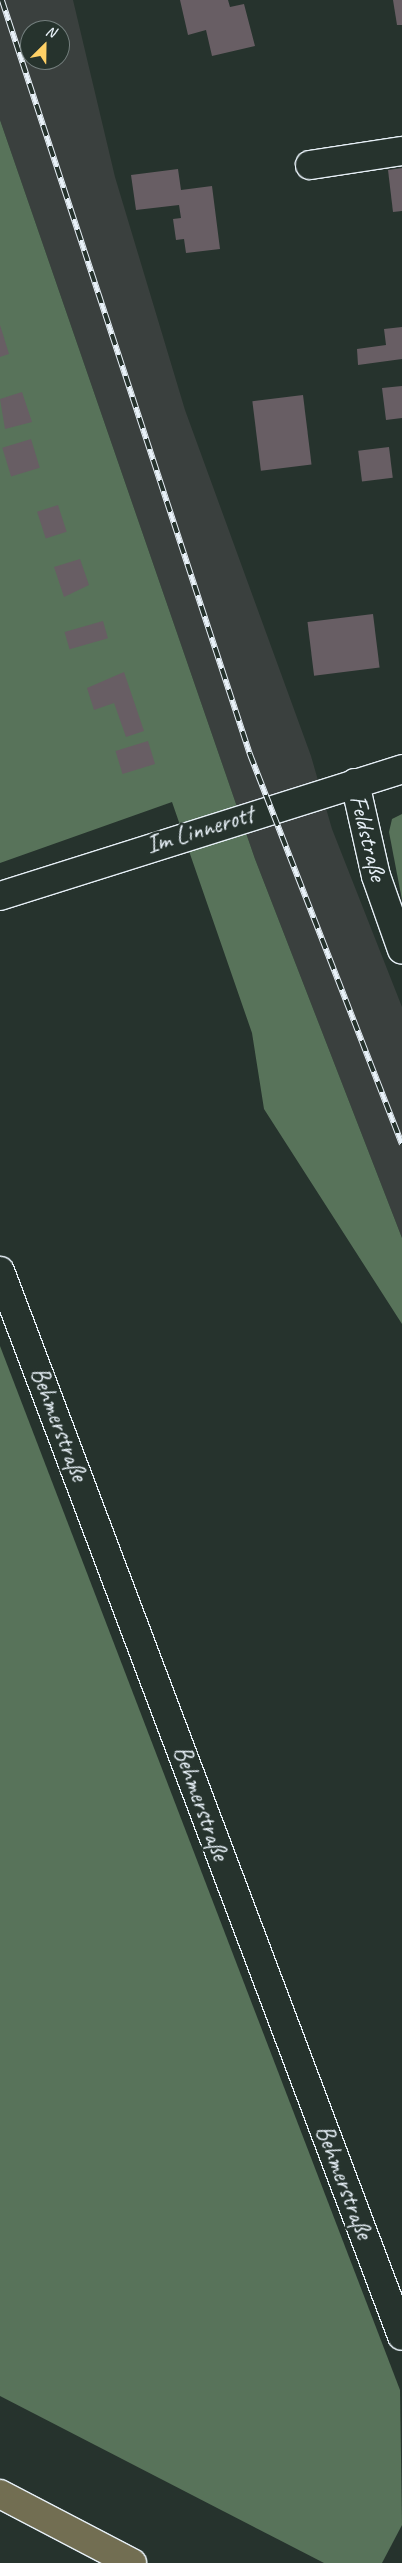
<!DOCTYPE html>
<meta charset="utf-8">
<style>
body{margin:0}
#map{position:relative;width:402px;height:2563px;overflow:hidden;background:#26332d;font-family:Caveat,sans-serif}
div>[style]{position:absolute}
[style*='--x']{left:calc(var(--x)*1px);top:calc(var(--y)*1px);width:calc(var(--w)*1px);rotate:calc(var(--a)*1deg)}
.built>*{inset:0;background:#3a403e}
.green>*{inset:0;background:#58735a}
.building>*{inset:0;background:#685e64;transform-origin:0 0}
.roads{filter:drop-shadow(1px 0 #e8f1f8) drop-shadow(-1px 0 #e8f1f8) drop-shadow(0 1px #e8f1f8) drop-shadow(0 -1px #e8f1f8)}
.minor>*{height:28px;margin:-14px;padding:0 14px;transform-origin:14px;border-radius:14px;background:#26332d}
.highway>*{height:28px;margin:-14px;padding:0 14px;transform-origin:14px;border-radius:14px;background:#726e52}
.rail>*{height:5.5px;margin-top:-2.75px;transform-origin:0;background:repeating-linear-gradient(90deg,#26332d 0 11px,#e8f1f8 0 22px);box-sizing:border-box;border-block:1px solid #e8f1f8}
span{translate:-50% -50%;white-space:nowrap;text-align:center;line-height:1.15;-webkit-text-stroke:5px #26332d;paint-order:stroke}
.street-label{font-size:25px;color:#e8f1f8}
.north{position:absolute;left:20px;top:20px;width:50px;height:50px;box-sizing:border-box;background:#26332d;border:1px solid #747f7e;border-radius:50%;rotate:23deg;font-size:14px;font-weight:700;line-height:20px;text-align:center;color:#e8f1f8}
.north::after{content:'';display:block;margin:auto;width:18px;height:22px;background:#ffd166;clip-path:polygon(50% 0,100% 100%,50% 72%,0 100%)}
</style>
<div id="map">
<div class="built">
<div style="clip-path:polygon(evenodd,0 0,73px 0,115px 177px,185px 410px,311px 756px,332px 829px,402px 1007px,402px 1238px,255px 859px,0 120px,0 0,30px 30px,60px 30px,60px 60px,30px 60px,30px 30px)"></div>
</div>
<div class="green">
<div style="clip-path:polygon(0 120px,255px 859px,402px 1238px,402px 1324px,264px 1109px,252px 1033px,172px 802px,0 863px)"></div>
<div style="clip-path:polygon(402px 814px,402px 900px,389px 832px,392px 819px)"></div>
<div style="clip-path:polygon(0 1346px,400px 2390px,402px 2525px,382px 2563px,324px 2563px,0 2396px)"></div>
</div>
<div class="building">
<div style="clip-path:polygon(180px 0,228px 0,230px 7px,244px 4px,255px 46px,212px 56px,206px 30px,188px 35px)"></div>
<div style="clip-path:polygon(393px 0,402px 0,402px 25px,397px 25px)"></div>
<div style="clip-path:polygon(402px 168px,402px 211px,393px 212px,388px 170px)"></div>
<div style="clip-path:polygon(178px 169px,181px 190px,212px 186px,220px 249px,186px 253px,184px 239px,176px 240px,173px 219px,181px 218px,179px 205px,136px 210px,131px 175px)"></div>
<div style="clip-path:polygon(0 325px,9px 354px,0 357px)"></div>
<div style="clip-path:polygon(402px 327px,402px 359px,358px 365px,357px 349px,386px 345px,384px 329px)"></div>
<div style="clip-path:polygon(402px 386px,402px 418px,386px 420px,382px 388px)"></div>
<div style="clip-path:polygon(22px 392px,32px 422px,5px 429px,0 399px)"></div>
<div style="left:303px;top:395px;width:70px;height:51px;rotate:83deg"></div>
<div style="left:31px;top:439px;width:30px;height:30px;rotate:73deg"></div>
<div style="left:389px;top:447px;width:31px;height:31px;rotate:83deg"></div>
<div style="left:58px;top:505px;width:28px;height:22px;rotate:72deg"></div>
<div style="clip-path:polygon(80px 559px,89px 585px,64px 597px,54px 567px)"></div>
<div style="left:373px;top:614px;width:54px;height:66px;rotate:83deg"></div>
<div style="left:103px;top:621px;width:18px;height:40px;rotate:74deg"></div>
<div style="clip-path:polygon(124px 672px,144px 731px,126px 737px,114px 703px,94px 710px,87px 688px)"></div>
<div style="left:148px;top:741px;width:24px;height:34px;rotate:73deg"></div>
</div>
<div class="roads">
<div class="minor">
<div style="--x:310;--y:165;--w:93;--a:-8.7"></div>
<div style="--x:355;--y:783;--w:95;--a:77.3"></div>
<div style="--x:376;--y:876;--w:78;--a:70.6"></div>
<div style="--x:0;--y:896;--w:422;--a:-17.5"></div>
<div style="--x:0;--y:1271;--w:1138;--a:69.32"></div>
</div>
<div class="highway">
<div style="--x:0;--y:2494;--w:149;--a:27.6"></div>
</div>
</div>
<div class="rail">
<div style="--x:2;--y:0;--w:794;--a:71.79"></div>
<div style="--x:250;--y:754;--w:419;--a:68.7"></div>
</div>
<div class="street-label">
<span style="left:200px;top:830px;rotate:-17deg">Im Linnerott</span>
<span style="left:368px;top:838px;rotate:76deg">Feldstraße</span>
<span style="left:59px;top:1424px;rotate:69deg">Behmerstraße</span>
<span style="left:201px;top:1803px;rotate:70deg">Behmerstraße</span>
<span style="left:344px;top:2182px;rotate:69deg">Behmerstraße</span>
</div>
<div class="north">N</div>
</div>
